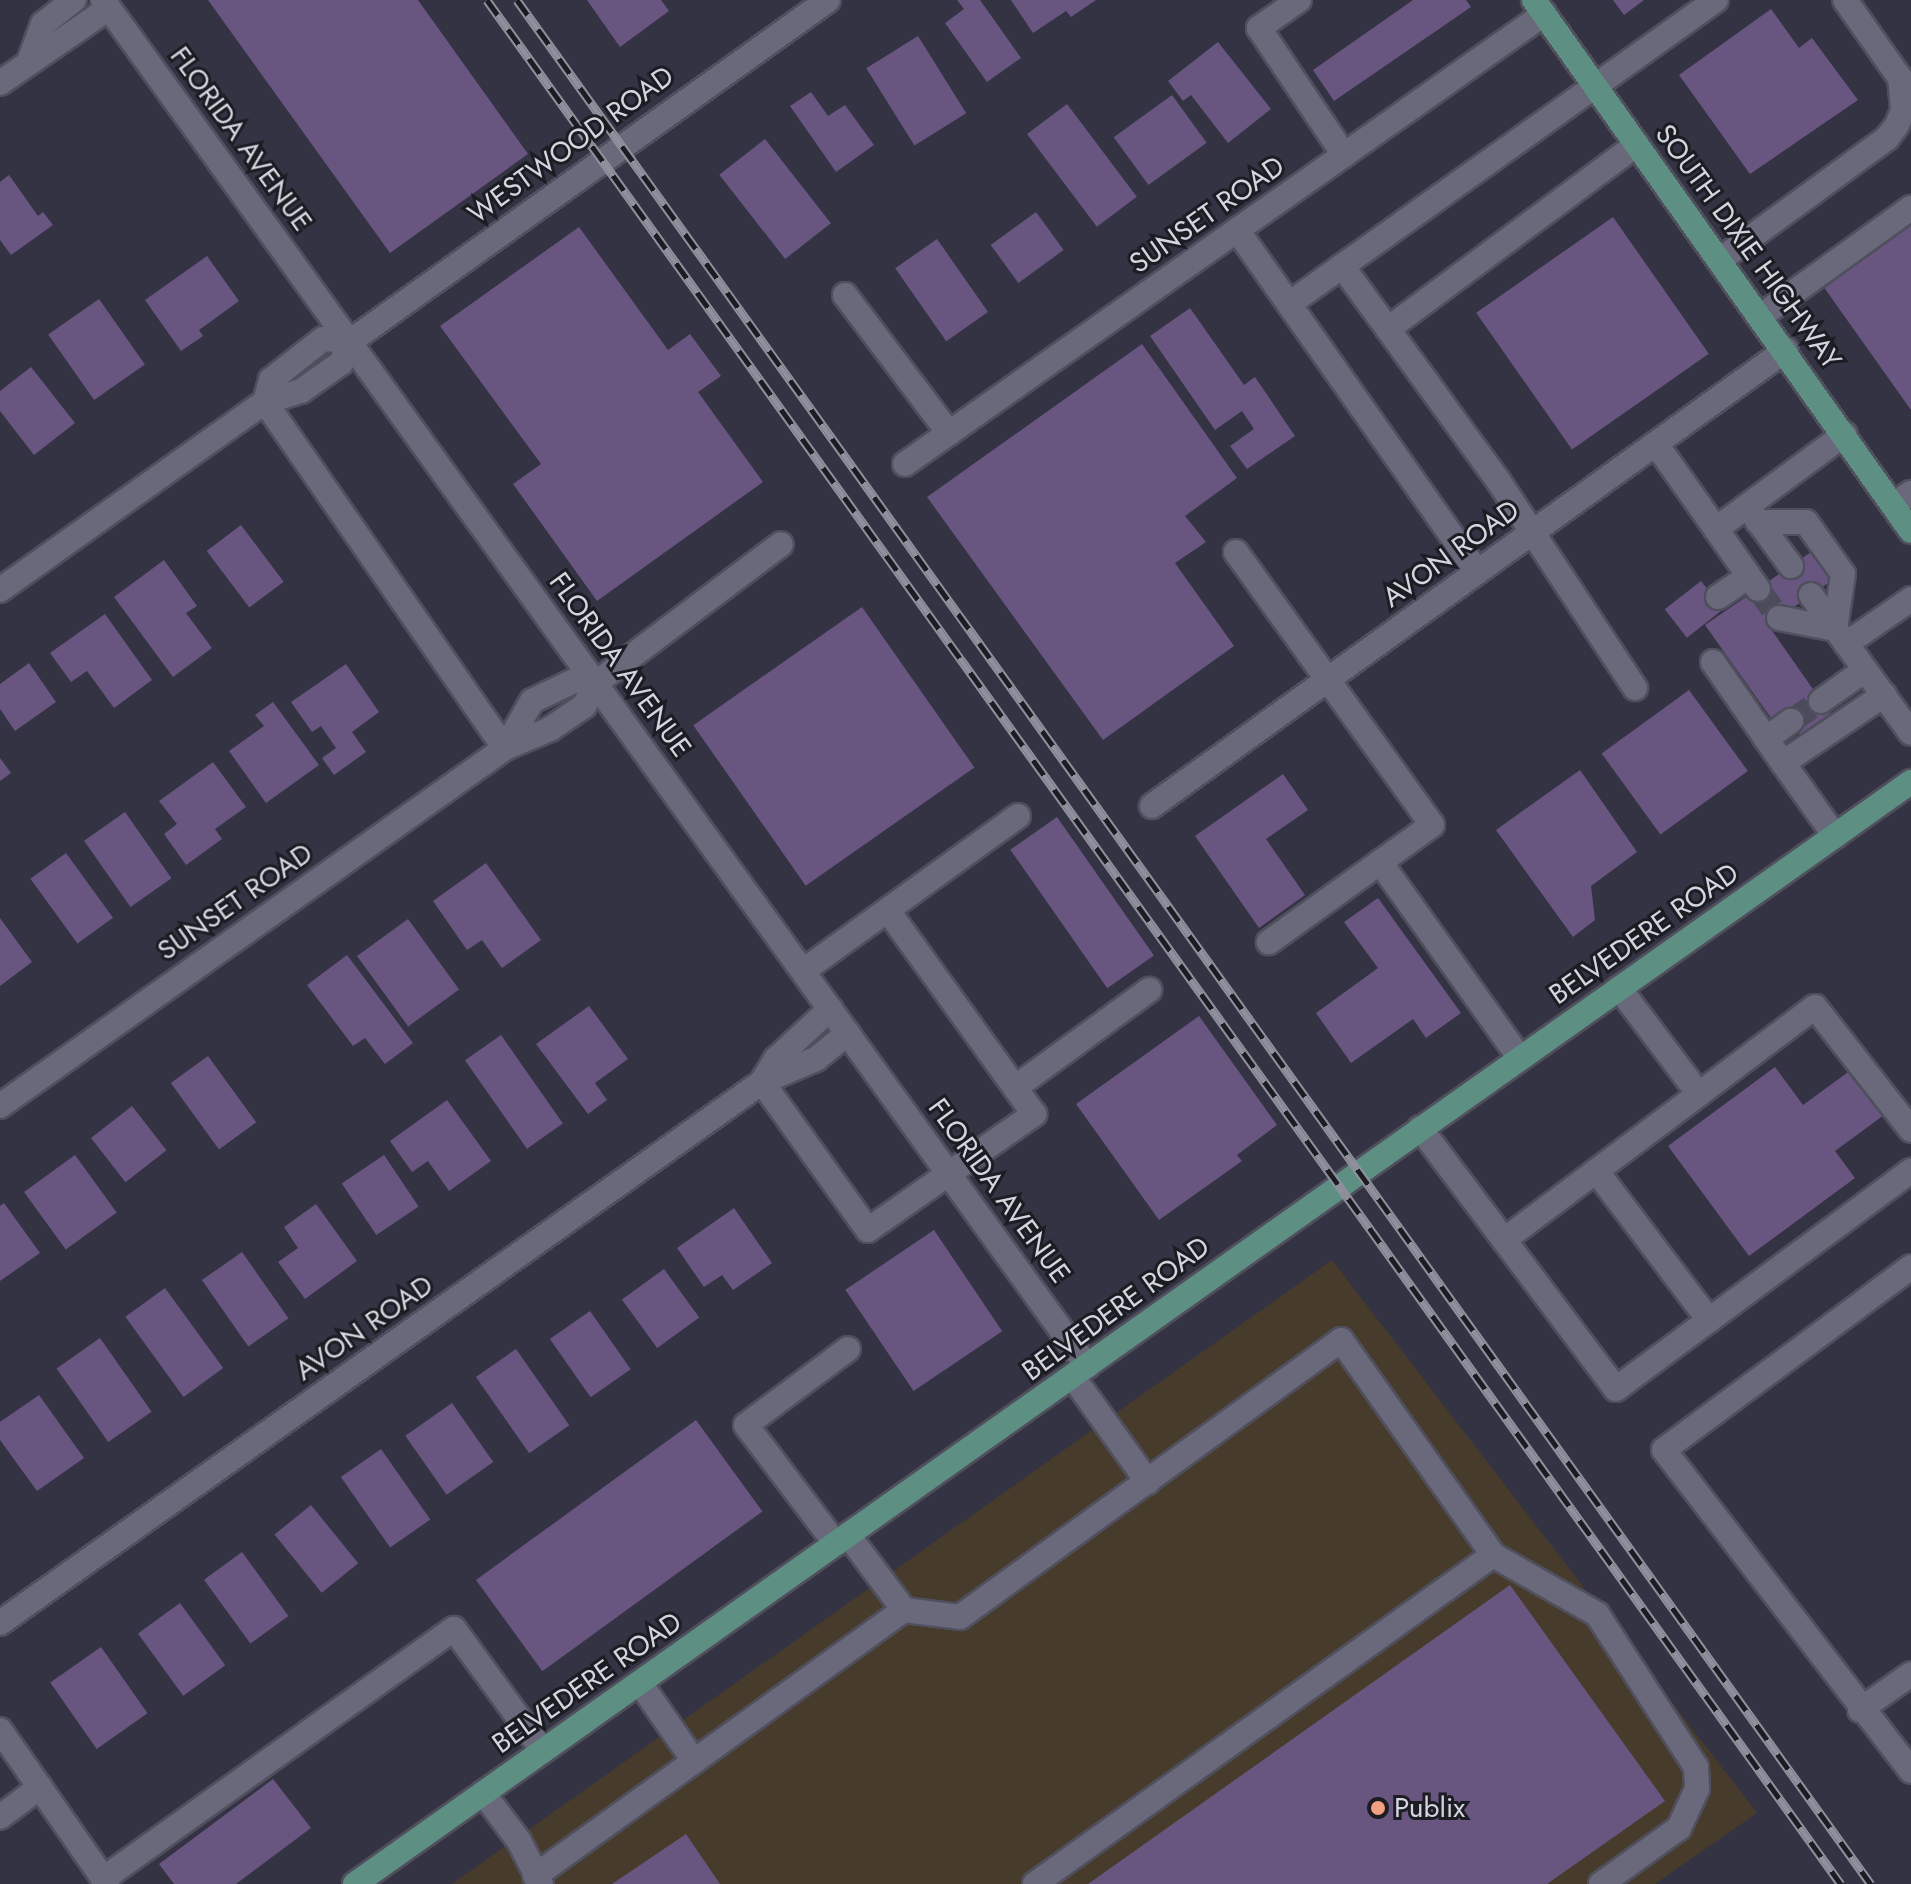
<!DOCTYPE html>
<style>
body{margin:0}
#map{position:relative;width:1911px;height:1884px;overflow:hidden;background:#343344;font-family:Jost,sans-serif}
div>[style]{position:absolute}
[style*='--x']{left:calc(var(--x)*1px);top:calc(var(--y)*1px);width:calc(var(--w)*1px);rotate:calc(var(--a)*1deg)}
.commercial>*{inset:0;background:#473b2c}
.building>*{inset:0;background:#685580;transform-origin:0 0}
.minor-tunnel>*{height:24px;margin-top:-12px;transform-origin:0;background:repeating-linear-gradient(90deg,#4c4b5b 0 24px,transparent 0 36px)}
.roads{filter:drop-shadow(2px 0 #504f5d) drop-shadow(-2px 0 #504f5d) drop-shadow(0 2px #504f5d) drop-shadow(0 -2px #504f5d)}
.minor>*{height:24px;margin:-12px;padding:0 12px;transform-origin:12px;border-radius:12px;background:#69697b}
.major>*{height:24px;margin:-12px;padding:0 12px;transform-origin:12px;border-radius:12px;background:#5d8f83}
.rail>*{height:9px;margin-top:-4.5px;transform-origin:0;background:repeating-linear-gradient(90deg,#1c1c23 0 18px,#90909d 0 36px);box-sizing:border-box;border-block:2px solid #90909d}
.dots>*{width:22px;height:22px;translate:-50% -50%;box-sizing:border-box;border:4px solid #1c1c23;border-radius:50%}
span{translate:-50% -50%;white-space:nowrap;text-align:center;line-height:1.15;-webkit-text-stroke:6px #1c1c23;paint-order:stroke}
.street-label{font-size:28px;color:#d5d5df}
.poi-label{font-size:28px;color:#d5d5df}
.left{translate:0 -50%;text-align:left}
</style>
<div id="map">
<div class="commercial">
<div style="clip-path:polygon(1332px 1260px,1757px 1813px,1655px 1884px,452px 1884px)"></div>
</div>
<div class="building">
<div style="clip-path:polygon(208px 0,418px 0,528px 154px,390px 253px)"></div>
<div style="clip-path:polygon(587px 0,661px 0,669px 11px,620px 47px)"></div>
<div style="clip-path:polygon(957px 0,980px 0,1021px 58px,987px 82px,945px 23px,964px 9px)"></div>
<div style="clip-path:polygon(1011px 0,1096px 0,1071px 17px,1066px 11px,1033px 33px)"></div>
<div style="clip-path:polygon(1413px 0,1466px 0,1471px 7px,1334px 101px,1313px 70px)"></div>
<div style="clip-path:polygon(1613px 0,1644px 0,1624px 15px)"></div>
<div style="clip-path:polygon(1771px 9px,1799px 48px,1812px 38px,1858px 100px,1750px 174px,1679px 75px)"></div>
<div style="left:918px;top:36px;width:91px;height:61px;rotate:58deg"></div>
<div style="clip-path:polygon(1218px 42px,1271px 109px,1228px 143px,1191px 95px,1183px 101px,1168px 81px)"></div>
<div style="clip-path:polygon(811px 92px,828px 116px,845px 105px,874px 145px,836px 172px,790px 106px)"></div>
<div style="left:1172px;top:95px;width:59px;height:72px;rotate:54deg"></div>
<div style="left:1067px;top:104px;width:116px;height:50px;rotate:53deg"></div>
<div style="left:765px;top:139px;width:107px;height:58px;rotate:52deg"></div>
<div style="clip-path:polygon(9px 175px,38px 216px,43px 212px,53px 225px,11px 255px,0 240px,0 182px)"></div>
<div style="left:1036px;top:212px;width:47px;height:56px;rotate:54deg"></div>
<div style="left:1613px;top:217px;width:167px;height:167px;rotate:55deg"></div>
<div style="clip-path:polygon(1911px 223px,1911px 410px,1823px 286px)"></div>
<div style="clip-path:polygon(579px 227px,668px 350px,690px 334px,721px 376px,698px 392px,763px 482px,597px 601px,513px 484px,541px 464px,440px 326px)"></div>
<div style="left:937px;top:239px;width:89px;height:51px;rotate:55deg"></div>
<div style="clip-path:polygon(207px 256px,239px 301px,199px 330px,203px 336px,181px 351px,145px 300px)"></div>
<div style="left:99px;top:299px;width:80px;height:62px;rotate:55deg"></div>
<div style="clip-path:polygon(1190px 308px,1244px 385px,1255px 377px,1295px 436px,1247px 469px,1230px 446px,1254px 429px,1242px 411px,1215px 430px,1150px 336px)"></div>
<div style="clip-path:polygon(1142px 344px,1237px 478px,1185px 516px,1206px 542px,1175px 563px,1234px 646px,1103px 740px,927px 497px)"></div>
<div style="clip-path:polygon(31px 367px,75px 423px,34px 455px,0 411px,0 391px)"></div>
<div style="left:241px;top:525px;width:71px;height:43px;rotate:53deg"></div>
<div style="clip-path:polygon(1814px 550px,1834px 579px,1768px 625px,1836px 722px,1806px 743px,1783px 710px,1771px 718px,1705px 625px)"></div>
<div style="clip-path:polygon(164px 560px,197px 606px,186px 613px,212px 648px,173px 677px,114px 597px)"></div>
<div style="left:1701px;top:581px;width:36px;height:46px;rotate:52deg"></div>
<div style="left:862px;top:607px;width:196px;height:206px;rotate:55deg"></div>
<div style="clip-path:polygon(105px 614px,152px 680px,114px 708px,87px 671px,71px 682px,50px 653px)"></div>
<div style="clip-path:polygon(29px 663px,56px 702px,15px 731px,0 709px,0 684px)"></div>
<div style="clip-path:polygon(346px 664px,379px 712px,352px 732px,366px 752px,334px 775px,322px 758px,336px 748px,321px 726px,312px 732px,291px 702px)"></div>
<div style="left:1689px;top:690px;width:100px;height:108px;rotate:54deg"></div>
<div style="clip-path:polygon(273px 702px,319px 765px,266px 803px,229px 751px,264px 726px,255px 715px)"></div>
<div style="clip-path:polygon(0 758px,11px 773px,0 781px)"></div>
<div style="clip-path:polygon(213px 762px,246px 807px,215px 829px,222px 839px,186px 865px,164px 834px,177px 824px,159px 801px)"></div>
<div style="clip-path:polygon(1580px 770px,1637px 852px,1591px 886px,1595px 920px,1573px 937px,1496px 830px)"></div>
<div style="clip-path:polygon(1283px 774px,1308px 810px,1266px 839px,1305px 895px,1259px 928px,1195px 836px)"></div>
<div style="left:125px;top:812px;width:81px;height:50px;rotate:55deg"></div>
<div style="left:1057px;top:817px;width:169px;height:57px;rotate:55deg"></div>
<div style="left:66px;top:853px;width:80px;height:44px;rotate:54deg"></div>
<div style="clip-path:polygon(486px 863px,541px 940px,502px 968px,482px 940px,467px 950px,433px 901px)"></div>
<div style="clip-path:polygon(1378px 898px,1461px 1013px,1426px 1038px,1413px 1019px,1351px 1063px,1316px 1013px,1378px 968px,1344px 922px)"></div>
<div style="clip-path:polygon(0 918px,32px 962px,0 986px)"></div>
<div style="left:408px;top:919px;width:87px;height:63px;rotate:54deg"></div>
<div style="clip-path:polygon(347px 955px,413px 1043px,385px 1064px,365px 1038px,353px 1046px,307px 985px)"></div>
<div style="clip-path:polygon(589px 1006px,628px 1059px,595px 1083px,607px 1100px,588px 1114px,536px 1044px)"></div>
<div style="clip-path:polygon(1199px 1016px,1277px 1125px,1237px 1155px,1242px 1161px,1159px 1220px,1076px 1104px)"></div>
<div style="left:501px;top:1035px;width:108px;height:44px;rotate:55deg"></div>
<div style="left:208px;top:1056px;width:82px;height:46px;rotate:54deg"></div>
<div style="clip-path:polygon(1775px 1067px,1803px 1105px,1851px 1070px,1884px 1115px,1835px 1151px,1855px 1178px,1749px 1256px,1668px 1146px)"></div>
<div style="clip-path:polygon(447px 1100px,491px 1161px,449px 1191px,428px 1161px,412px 1172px,390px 1141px)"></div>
<div style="left:132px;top:1106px;width:56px;height:52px;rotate:52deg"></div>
<div style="left:75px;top:1155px;width:71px;height:63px;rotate:54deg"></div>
<div style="left:384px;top:1155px;width:62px;height:51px;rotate:56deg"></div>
<div style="clip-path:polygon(4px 1203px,40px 1253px,0 1281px,0 1206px)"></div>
<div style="clip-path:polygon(316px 1204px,357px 1261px,305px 1299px,278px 1262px,298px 1248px,284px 1227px)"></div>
<div style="clip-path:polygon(734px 1208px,772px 1263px,733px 1290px,722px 1275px,704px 1287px,677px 1248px)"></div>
<div style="left:934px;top:1230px;width:122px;height:107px;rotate:56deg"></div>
<div style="left:242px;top:1252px;width:81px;height:49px;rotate:55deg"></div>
<div style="left:664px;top:1269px;width:60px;height:52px;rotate:54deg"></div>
<div style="left:165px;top:1288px;width:99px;height:49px;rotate:54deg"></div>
<div style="left:590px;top:1311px;width:71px;height:49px;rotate:55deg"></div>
<div style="left:100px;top:1338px;width:90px;height:53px;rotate:55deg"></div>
<div style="left:516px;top:1349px;width:93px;height:49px;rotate:55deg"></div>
<div style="clip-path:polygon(39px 1395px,84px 1458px,37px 1491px,0 1440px,0 1422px)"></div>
<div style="left:452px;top:1403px;width:72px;height:57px;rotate:55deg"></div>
<div style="left:696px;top:1420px;width:113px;height:272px;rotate:54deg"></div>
<div style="left:381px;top:1449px;width:86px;height:49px;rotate:55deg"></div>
<div style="left:311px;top:1505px;width:75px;height:47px;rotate:51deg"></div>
<div style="left:242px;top:1552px;width:79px;height:47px;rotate:54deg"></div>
<div style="clip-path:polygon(1510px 1585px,1665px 1801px,1547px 1884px,1088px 1884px)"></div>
<div style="left:180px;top:1603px;width:77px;height:52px;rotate:54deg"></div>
<div style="left:101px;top:1647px;width:81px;height:62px;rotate:55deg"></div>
<div style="clip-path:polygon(273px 1779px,311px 1828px,236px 1884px,174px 1884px,159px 1864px)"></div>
<div style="clip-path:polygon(686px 1834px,720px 1884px,612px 1884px)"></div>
</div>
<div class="minor-tunnel">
<div style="--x:1758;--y:589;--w:36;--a:54"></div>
<div style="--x:1791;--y:721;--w:36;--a:-34"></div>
</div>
<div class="roads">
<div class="minor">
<div style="--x:103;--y:0;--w:1684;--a:54.23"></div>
<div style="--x:1299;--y:0;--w:49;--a:145"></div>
<div style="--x:1259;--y:28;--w:153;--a:56.2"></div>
<div style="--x:29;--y:62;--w:40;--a:-69.8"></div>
<div style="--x:43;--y:24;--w:39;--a:-38"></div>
<div style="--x:0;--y:83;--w:132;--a:-34.5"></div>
<div style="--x:1237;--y:230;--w:418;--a:54.9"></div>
<div style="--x:1720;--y:260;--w:207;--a:-36.1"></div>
<div style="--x:1887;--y:138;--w:16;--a:-52"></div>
<div style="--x:1897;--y:125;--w:16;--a:-68"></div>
<div style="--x:1903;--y:110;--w:32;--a:-95"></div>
<div style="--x:1900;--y:78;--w:95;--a:-125.2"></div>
<div style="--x:1342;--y:266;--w:78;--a:53.9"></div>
<div style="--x:845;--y:295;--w:173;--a:53"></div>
<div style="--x:1289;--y:304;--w:524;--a:-35.45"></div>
<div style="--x:1761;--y:316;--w:185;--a:-35.8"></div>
<div style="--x:265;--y:402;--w:421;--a:55.3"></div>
<div style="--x:265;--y:402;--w:23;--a:-75"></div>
<div style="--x:271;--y:380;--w:66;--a:-38.3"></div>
<div style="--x:323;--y:339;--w:28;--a:4"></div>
<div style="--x:1656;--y:444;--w:104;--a:54.8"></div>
<div style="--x:1716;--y:529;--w:160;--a:-36.4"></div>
<div style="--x:905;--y:464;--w:782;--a:-35.15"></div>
<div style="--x:1893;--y:505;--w:22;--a:-34"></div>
<div style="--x:1752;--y:513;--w:66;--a:53.7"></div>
<div style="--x:1758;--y:522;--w:48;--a:0"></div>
<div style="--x:1806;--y:522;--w:64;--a:54.6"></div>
<div style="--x:1843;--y:574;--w:56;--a:98.3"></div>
<div style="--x:1835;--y:629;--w:57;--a:-168.9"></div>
<div style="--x:1716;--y:529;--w:73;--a:55"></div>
<div style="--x:1236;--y:552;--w:336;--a:54.3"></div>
<div style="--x:1432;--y:825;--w:201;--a:144.3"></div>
<div style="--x:0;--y:590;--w:325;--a:-35.4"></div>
<div style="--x:265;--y:402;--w:38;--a:-17"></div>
<div style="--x:301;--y:391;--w:49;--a:-35"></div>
<div style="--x:341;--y:363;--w:24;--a:-66"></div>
<div style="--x:351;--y:341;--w:586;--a:-35.56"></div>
<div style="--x:1811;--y:595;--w:170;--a:54.1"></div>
<div style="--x:1718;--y:597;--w:37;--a:-34"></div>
<div style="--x:1846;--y:644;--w:79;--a:-34.7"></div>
<div style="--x:1713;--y:662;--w:123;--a:55.3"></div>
<div style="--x:1783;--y:763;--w:122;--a:-34"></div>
<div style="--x:1635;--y:688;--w:250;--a:-123.4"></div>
<div style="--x:1497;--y:479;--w:185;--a:-126"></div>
<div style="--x:1388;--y:329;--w:310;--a:-36.6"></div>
<div style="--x:1821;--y:701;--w:54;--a:-35.2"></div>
<div style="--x:1766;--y:739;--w:31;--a:-36"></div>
<div style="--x:505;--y:748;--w:54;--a:-60.1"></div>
<div style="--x:532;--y:701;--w:53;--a:-25.6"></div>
<div style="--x:580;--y:678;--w:17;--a:17"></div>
<div style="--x:1783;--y:763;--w:90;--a:54.5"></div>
<div style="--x:1152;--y:806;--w:781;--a:-35.73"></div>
<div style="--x:1380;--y:862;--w:241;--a:54.5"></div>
<div style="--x:803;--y:971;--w:265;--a:-35.8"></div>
<div style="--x:1619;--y:988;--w:133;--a:53"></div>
<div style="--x:1699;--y:1094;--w:145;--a:-36.9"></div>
<div style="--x:1815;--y:1007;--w:156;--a:52"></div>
<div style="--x:762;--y:1082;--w:182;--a:54.4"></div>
<div style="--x:868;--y:1230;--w:203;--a:-34.9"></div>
<div style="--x:1034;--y:1114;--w:249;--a:-125.7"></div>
<div style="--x:762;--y:1082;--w:27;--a:-59"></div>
<div style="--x:776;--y:1059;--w:74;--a:-42.8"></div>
<div style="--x:1016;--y:1087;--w:165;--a:-36.1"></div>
<div style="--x:0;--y:1106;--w:619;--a:-35.33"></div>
<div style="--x:505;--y:748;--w:49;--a:-22.9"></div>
<div style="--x:550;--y:729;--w:41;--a:-34.1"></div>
<div style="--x:584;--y:706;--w:26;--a:-62"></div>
<div style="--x:596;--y:683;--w:231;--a:-36.9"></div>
<div style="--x:1420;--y:1128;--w:326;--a:53.1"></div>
<div style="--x:1616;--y:1389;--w:367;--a:-36.5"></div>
<div style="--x:1597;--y:1172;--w:186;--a:52.9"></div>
<div style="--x:1504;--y:1240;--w:244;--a:-36.8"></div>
<div style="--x:1911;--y:1267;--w:307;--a:143.5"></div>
<div style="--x:1664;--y:1450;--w:405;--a:52.4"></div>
<div style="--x:1073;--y:1377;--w:129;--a:54.5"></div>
<div style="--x:836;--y:1544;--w:149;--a:-127.1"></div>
<div style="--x:746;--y:1425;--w:127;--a:-36.7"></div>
<div style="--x:1493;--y:1555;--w:120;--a:29.6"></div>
<div style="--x:1597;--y:1614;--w:182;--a:57.1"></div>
<div style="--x:1696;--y:1767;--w:22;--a:87"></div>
<div style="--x:1697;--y:1789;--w:43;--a:114.8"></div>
<div style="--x:1679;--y:1828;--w:96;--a:144.3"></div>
<div style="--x:904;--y:1610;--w:56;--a:7.1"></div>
<div style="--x:960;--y:1617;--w:471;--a:-36"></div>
<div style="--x:1341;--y:1340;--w:263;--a:54.7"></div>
<div style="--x:1493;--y:1555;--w:564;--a:144.31"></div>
<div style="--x:0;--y:1623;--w:935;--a:-35.37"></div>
<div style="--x:762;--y:1082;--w:59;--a:-23.1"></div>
<div style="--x:816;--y:1059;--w:41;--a:-39.1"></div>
<div style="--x:640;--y:1683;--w:95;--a:55.3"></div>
<div style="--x:1860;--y:1710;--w:62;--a:-35.2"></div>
<div style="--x:0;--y:1730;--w:188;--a:55.2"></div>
<div style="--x:483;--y:1793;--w:60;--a:53.1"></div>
<div style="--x:519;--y:1841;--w:48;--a:62.9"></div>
<div style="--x:0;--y:1817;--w:50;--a:-36.9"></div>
<div style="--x:535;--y:1876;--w:455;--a:-35.8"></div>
<div style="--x:904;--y:1610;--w:94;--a:-126.7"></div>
<div style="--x:103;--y:1879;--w:431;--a:-35.5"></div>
<div style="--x:454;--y:1629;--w:151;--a:53.9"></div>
</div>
<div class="major">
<div style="--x:1534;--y:0;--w:651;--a:54.63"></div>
<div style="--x:355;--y:1884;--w:1907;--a:-35.31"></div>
</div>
</div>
<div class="rail">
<div style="--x:487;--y:0;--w:2320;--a:54.3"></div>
<div style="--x:517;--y:0;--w:2320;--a:54.3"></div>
</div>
<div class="dots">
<div style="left:1378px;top:1808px;background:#f2a080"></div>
</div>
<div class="street-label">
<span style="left:241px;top:139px;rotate:54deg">FLORIDA AVENUE</span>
<span style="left:571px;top:145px;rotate:-36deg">WESTWOOD ROAD</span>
<span style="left:1207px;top:215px;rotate:-35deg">SUNSET ROAD</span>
<span style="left:1748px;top:247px;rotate:54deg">SOUTH DIXIE HIGHWAY</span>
<span style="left:1451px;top:554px;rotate:-36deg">AVON ROAD</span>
<span style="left:620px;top:665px;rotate:54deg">FLORIDA AVENUE</span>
<span style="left:235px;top:902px;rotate:-35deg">SUNSET ROAD</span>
<span style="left:1644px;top:934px;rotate:-35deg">BELVEDERE ROAD</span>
<span style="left:999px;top:1191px;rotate:54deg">FLORIDA AVENUE</span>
<span style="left:1116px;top:1309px;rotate:-36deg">BELVEDERE ROAD</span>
<span style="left:364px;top:1328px;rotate:-35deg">AVON ROAD</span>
<span style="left:587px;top:1683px;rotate:-35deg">BELVEDERE ROAD</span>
</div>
<div class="poi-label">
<span class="left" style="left:1394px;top:1808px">Publix</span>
</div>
</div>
